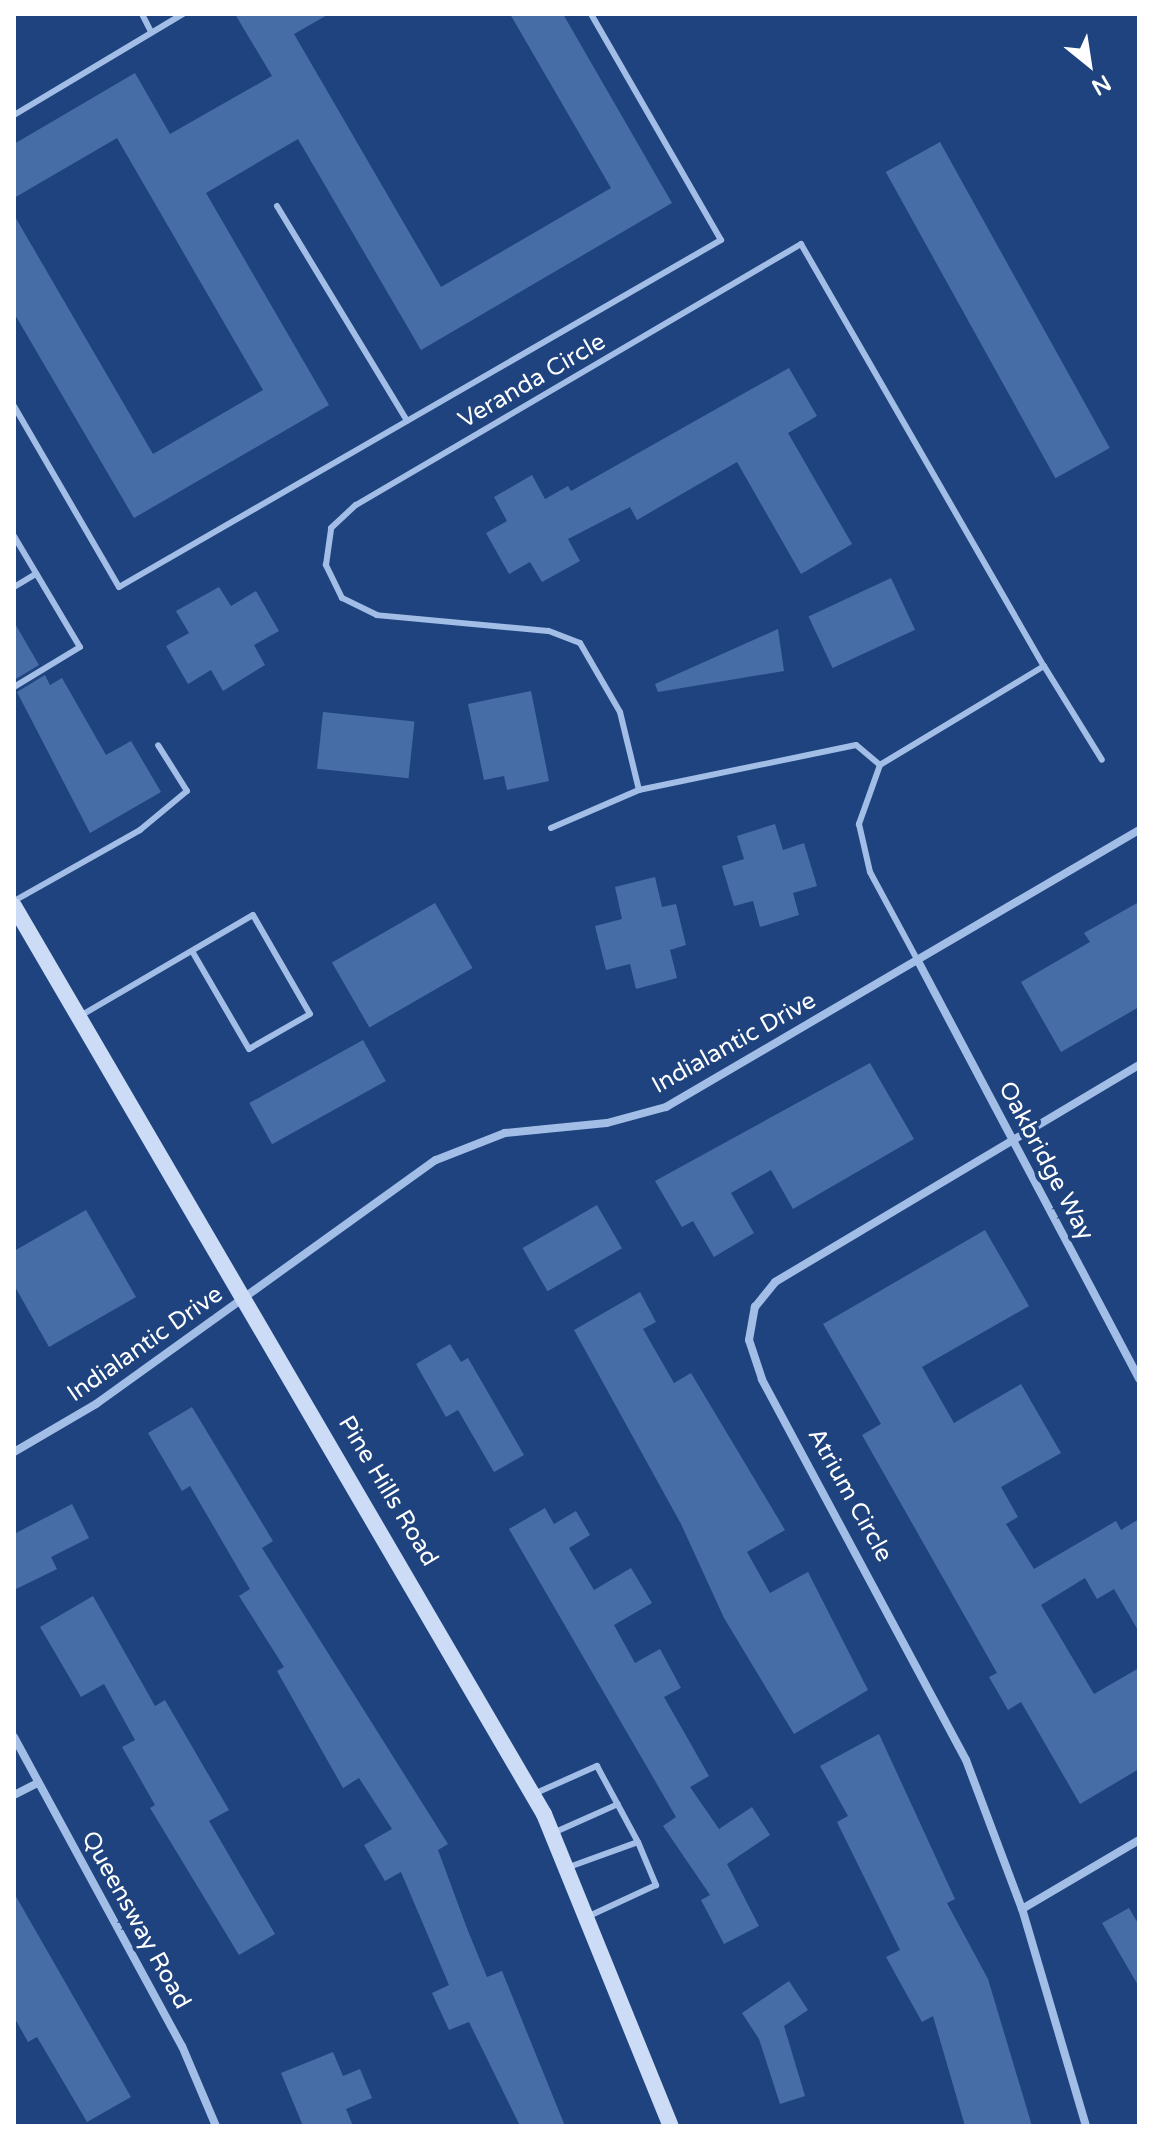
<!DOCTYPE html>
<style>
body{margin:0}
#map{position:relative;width:1153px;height:2140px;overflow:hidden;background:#1f437e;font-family:"Varela Round",sans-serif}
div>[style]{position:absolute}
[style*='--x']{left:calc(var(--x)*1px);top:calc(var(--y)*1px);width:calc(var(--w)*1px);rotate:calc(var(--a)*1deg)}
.building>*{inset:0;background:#476da7;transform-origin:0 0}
.service>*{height:6px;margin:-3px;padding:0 3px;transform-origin:3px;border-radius:3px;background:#a2bee7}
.minor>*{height:8px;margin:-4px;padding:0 4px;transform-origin:4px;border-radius:4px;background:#a2bee7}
.secondary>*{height:16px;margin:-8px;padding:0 8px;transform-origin:8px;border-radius:8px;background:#ccdcf6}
span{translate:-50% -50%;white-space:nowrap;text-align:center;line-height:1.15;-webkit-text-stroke:8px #1f437e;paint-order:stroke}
.street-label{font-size:24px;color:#fff}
.frame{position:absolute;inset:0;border:16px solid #fff;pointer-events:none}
.north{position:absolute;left:1049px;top:24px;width:80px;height:80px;-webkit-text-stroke:6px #1f437e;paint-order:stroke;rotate:150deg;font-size:22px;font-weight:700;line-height:32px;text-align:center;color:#fff}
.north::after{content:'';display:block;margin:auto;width:28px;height:36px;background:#fff;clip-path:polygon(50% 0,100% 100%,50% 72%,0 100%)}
</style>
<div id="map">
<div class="building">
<div style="clip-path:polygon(235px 14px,329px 14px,294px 34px,441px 287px,611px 188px,510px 14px,563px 14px,672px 203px,421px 350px,298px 139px,206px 193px,329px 405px,134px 518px,14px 313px,14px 215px,153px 454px,263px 390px,117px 138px,14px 198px,14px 144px,135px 73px,170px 134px,272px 76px)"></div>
<div style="left:940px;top:142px;width:350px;height:62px;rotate:61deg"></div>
<div style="clip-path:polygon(789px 368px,817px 416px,788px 433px,852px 544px,801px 574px,737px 462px,637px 520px,630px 507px,568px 539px,580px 561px,542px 582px,530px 562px,509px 574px,486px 533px,507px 521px,494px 497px,532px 475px,545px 499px,568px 486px,571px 491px)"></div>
<div style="left:891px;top:578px;width:57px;height:91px;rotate:65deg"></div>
<div style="clip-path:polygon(219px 587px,231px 606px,256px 591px,279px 631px,254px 645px,265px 665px,223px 691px,211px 670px,188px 684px,166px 646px,189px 633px,176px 611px)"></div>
<div style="clip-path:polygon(14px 622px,39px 665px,14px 680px)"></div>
<div style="clip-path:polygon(778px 629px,784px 671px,658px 692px,655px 684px)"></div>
<div style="clip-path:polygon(45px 675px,50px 685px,62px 678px,106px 755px,131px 741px,161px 792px,90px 833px,17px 692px)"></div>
<div style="clip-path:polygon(531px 691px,549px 781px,507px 790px,504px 776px,484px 780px,468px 704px)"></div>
<div style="left:323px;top:712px;width:92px;height:57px;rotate:6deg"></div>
<div style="clip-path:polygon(775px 824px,783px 850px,804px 843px,817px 886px,793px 893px,799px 915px,760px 927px,753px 901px,734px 906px,722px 866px,744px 859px,737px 836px)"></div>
<div style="clip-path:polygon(655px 877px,662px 907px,676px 904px,686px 945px,670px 950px,677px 978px,636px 989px,630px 964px,606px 970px,595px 926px,622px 919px,615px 887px)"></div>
<div style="clip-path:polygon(1139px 902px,1139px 1007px,1061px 1052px,1021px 982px,1090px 942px,1084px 933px)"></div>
<div style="left:435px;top:903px;width:75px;height:119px;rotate:60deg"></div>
<div style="left:363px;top:1040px;width:47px;height:130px;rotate:61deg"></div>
<div style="clip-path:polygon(870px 1063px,914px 1139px,793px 1209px,771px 1170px,731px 1193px,754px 1233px,714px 1257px,693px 1221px,682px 1227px,655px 1181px)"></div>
<div style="left:597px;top:1205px;width:50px;height:86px;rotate:60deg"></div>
<div style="clip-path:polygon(86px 1210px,136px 1297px,49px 1347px,14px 1285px,14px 1251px)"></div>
<div style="clip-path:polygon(985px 1230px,1029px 1306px,922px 1367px,954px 1423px,1021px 1384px,1061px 1453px,1001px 1487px,1018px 1517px,1006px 1524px,1034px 1569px,1116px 1521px,1121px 1530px,1139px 1519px,1139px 1632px,1114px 1589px,1097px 1599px,1085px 1578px,1041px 1605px,1094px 1694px,1139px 1668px,1139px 1769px,1080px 1804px,1021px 1702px,1008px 1710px,989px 1677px,997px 1673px,862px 1435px,881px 1424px,823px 1324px)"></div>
<div style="clip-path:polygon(640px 1292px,656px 1322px,643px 1329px,674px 1383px,691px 1373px,785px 1530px,747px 1552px,770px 1593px,808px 1572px,868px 1690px,794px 1734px,724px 1618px,681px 1524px,574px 1330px)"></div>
<div style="clip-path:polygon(450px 1344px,461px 1362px,468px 1358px,524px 1455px,494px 1472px,458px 1410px,446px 1417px,416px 1364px)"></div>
<div style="clip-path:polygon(192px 1407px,273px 1541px,262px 1548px,448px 1844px,438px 1850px,468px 1931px,487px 1977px,502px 1971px,565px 2126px,520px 2126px,469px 2022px,449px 2030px,432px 1993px,449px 1985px,401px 1872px,385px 1881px,364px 1845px,392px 1829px,359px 1778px,343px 1788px,277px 1671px,284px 1667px,239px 1596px,250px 1589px,190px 1486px,182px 1491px,148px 1433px)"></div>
<div style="clip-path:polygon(72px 1504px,89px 1538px,51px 1557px,57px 1569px,14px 1590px,14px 1534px)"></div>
<div style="clip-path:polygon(545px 1508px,554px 1524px,576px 1511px,590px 1535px,569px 1548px,594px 1590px,631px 1568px,652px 1603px,614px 1625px,635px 1663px,660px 1649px,681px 1688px,664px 1697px,709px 1776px,690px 1787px,719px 1829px,752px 1807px,770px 1835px,727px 1864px,759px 1926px,724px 1944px,701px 1900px,710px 1895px,663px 1826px,676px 1817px,509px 1529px)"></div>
<div style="clip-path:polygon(93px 1596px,155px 1706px,165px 1700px,229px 1810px,209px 1821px,275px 1934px,239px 1955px,150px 1808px,155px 1805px,122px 1747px,135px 1740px,104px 1684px,81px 1697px,40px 1627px)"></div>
<div style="clip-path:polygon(879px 1734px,955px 1899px,947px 1903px,988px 1979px,1032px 2126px,965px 2126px,933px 2016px,922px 2022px,886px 1957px,900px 1950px,837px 1822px,848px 1816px,820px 1766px)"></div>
<div style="clip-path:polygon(14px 1893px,131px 2097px,87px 2122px,37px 2037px,28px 2042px,14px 2017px)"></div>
<div style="clip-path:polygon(1129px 1908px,1139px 1925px,1139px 1987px,1102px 1923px)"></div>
<div style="clip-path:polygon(789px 1981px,808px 2010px,784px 2026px,805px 2096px,780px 2104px,759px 2039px,742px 2013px)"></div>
<div style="clip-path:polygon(333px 2052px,343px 2076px,360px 2069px,372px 2098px,346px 2109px,353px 2126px,303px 2126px,281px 2073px)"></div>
</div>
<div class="service">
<div style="--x:142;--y:14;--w:20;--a:63"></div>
<div style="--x:14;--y:115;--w:197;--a:-30.9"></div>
<div style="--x:277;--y:206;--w:251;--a:58.8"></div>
<div style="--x:14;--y:406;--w:209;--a:59.9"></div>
<div style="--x:119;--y:587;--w:695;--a:-29.96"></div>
<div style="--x:721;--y:240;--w:261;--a:-119.9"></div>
<div style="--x:14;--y:536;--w:129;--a:59.3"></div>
<div style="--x:80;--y:647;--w:77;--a:148.8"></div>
<div style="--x:14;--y:587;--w:26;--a:-31"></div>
<div style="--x:1044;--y:666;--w:110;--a:58.3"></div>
<div style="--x:880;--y:765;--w:31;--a:-140"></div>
<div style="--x:856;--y:745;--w:222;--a:168.3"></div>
<div style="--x:639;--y:790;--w:80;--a:-103.7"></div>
<div style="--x:620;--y:712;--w:80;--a:-120.1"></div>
<div style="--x:580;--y:643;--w:34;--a:-159"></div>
<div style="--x:548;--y:631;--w:172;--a:-174.7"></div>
<div style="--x:377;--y:615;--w:39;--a:-154"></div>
<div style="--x:342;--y:598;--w:37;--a:-116"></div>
<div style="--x:326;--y:565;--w:37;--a:-82"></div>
<div style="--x:331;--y:528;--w:34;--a:-43"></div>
<div style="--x:356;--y:505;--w:516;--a:-30.39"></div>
<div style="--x:801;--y:244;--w:487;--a:60.1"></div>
<div style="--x:1044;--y:666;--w:192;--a:148.9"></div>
<div style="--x:880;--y:765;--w:63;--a:109.6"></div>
<div style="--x:859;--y:824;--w:49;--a:77.1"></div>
<div style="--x:870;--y:872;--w:101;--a:61.7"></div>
<div style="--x:551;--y:828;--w:96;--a:-23.4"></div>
<div style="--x:14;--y:901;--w:145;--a:-29.4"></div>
<div style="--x:140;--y:830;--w:61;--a:-39.7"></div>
<div style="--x:187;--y:791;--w:54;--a:-122.2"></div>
<div style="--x:80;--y:1016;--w:200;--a:-30.3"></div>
<div style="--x:253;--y:915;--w:114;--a:60.1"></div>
<div style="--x:310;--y:1014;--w:70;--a:150.2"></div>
<div style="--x:249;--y:1049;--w:113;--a:-120.2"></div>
<div style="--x:536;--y:1793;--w:67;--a:-23.9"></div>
<div style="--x:597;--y:1766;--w:86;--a:61.7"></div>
<div style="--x:638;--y:1842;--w:47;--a:67.3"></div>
<div style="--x:656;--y:1885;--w:72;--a:155.2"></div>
<div style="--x:553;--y:1833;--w:71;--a:-24"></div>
<div style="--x:569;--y:1867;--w:73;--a:-19.9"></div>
</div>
<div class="minor">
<div style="--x:918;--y:961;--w:473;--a:62.1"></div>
<div style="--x:14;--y:1452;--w:95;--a:-30.3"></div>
<div style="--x:96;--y:1404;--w:418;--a:-35.7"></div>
<div style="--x:436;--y:1160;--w:74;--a:-21.4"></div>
<div style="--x:505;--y:1133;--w:102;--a:-5.6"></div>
<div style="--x:607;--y:1123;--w:61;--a:-15.2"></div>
<div style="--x:666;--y:1107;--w:548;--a:-30.35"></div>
<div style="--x:14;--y:1737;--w:352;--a:61.5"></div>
<div style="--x:182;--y:2046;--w:87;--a:67"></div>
<div style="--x:14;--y:1795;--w:27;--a:-27"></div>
<div style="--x:1022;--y:1909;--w:136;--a:-30.5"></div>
<div style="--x:1086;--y:2126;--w:226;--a:-106.4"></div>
<div style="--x:1022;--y:1909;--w:159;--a:-110.6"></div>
<div style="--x:966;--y:1760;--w:432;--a:-118.2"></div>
<div style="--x:762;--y:1379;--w:41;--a:-108.4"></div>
<div style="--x:749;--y:1340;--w:34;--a:-80"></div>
<div style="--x:755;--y:1307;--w:32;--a:-51"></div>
<div style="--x:775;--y:1282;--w:424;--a:-30.8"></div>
</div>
<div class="secondary">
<div style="--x:14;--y:906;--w:1051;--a:59.73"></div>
<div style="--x:544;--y:1814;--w:337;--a:67.9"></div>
</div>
<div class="street-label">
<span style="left:532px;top:381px;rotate:-30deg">Veranda Circle</span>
<span style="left:734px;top:1043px;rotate:-29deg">Indialantic Drive</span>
<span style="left:1046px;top:1161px;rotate:62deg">Oakbridge Way</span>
<span style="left:145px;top:1344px;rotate:-35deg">Indialantic Drive</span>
<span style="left:388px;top:1491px;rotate:59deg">Pine Hills Road</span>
<span style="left:850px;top:1495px;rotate:61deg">Atrium Circle</span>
<span style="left:136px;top:1920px;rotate:61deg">Queensway Road</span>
</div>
<div class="frame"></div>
<div class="north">N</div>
</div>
